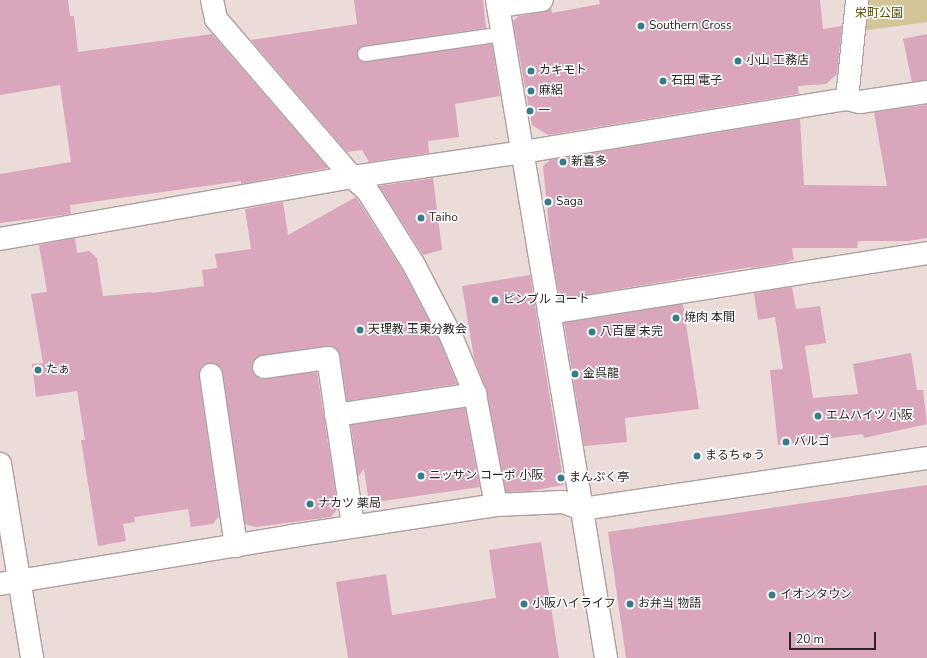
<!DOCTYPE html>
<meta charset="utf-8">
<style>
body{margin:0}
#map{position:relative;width:927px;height:658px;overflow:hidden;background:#ebdbd9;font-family:"Nunito Sans","Noto Sans JP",sans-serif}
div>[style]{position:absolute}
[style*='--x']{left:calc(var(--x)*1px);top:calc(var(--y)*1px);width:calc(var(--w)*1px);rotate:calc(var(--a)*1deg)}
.green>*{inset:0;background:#d2c698}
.building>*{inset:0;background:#daa6bc}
.roads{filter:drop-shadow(1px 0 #ae9f9d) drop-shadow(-1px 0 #ae9f9d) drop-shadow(0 1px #ae9f9d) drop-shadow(0 -1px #ae9f9d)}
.service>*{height:14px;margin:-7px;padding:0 7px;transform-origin:7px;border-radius:7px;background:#fff}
.minor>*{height:22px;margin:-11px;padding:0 11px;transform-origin:11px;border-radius:11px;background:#fff}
.tertiary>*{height:22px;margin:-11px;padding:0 11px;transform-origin:11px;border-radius:11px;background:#fff}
.dots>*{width:11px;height:11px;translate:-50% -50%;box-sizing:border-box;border:2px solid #fff;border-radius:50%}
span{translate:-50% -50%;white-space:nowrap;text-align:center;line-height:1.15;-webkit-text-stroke:3px #fff;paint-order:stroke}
.park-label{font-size:12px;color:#544605}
.poi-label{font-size:12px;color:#282222}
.left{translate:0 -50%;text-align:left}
.scale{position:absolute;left:789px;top:632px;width:87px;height:18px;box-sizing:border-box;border:2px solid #282222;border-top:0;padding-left:5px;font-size:12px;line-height:14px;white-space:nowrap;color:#282222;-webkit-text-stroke:3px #fff;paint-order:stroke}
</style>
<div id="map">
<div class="green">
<div style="clip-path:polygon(864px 0,927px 0,927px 22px,861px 31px)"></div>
</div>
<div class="building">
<div style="clip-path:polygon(0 0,68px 0,70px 16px,74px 16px,78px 52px,212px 34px,328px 168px,241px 184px,241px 181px,70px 205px,71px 214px,0 223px,0 174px,71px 162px,60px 85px,0 95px)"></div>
<div style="clip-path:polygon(354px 0,483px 0,486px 28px,364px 46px,357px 51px,357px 56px,362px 62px,366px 62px,492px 44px,500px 96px,455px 104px,459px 137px,428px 141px,429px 153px,369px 162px,362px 150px,347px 152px,251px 40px,357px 24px)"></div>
<div style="clip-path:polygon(599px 0,820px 0,823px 29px,842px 26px,837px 74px,826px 84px,798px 86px,799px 94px,548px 135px,532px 125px,513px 21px,519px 16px,544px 12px,551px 8px,552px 13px,600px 4px)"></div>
<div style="clip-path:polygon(927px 34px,927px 80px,912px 82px,903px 39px)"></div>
<div style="clip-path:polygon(927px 105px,927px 238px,908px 241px,858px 241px,857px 248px,792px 248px,794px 260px,788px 261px,789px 262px,751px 268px,751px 267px,560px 299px,552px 256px,543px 166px,550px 160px,800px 119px,804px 185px,887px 186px,874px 112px)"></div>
<div style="clip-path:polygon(433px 178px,442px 250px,423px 255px,379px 186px)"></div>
<div style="clip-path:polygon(356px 197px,403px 271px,440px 341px,457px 384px,347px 401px,340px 356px,338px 351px,333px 347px,326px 346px,257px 357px,253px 362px,252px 368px,254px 374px,260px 379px,317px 372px,338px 508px,331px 517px,256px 527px,245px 524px,223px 373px,221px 367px,215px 363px,209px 363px,204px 365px,200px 370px,199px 377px,219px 516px,213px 524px,191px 527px,188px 509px,134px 517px,135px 522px,123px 524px,126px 541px,98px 546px,81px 440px,85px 440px,77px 391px,36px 397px,32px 364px,43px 363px,31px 294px,47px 292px,39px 245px,75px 238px,77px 253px,89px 251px,97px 258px,103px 296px,151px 292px,152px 293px,204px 286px,202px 270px,217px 268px,215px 254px,251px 249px,245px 209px,283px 202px,288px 235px)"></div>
<div style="clip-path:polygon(530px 275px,564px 485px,530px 491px,506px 492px,487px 392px,474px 358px,462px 286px)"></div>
<div style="clip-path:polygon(792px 287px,796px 309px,820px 306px,826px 343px,805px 346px,813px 398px,858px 394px,853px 364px,911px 353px,917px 390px,923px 390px,927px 424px,864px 438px,863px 434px,778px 445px,770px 370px,783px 369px,775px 317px,758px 320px,754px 293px)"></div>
<div style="clip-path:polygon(683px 304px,699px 409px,625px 418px,627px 442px,584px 446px,564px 323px)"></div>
<div style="clip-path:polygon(465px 408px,480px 487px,369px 503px,364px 469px,358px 477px,351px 425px)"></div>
<div style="clip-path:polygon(927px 485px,927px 658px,626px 658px,608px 532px)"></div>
<div style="clip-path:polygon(541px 542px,559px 658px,348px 658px,336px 582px,386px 574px,392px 615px,496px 598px,489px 550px)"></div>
</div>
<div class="roads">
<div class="service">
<div style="--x:365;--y:54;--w:139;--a:-8.2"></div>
</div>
<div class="minor">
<div style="--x:212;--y:0;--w:19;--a:78"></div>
<div style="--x:216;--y:19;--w:208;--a:49.3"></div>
<div style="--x:352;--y:177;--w:20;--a:41"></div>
<div style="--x:367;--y:190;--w:89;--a:57.9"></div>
<div style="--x:414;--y:265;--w:80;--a:62.5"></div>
<div style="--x:451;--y:336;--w:63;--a:67.5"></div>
<div style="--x:475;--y:394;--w:113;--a:79.3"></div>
<div style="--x:497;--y:0;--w:516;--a:80.52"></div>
<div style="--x:498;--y:6;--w:44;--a:-7.8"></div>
<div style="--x:847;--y:99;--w:100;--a:-84.2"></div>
<div style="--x:0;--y:239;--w:357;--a:-10"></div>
<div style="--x:352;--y:177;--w:173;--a:-8.3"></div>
<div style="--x:523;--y:152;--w:328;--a:-9.3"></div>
<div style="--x:847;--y:99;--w:13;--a:13"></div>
<div style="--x:860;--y:102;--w:68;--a:-8.5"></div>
<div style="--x:549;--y:313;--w:383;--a:-9"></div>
<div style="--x:264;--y:367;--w:65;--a:-8"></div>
<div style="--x:328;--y:358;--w:170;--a:81.5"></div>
<div style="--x:211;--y:375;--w:173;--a:81.7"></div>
<div style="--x:336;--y:415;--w:141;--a:-8.6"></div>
<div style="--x:0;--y:584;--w:296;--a:-9.3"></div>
<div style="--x:292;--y:536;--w:206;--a:-8.6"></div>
<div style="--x:496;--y:505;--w:67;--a:-2.6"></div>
<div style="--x:563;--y:502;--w:20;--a:20"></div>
</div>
<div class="tertiary">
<div style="--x:0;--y:464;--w:197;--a:80.6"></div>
<div style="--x:606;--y:658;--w:151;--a:-99.2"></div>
<div style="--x:582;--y:509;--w:349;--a:-8.4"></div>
</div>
</div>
<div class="dots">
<div style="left:641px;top:26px;background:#377c8a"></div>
<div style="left:738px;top:61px;background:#377c8a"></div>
<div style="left:531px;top:71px;background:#377c8a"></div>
<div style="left:663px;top:81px;background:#377c8a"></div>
<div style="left:531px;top:91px;background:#377c8a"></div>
<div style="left:530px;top:111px;background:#377c8a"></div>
<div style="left:563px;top:162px;background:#377c8a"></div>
<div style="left:548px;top:202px;background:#377c8a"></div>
<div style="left:421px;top:218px;background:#377c8a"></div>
<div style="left:495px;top:300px;background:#377c8a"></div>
<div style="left:676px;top:318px;background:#377c8a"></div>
<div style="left:360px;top:330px;background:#377c8a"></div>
<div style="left:592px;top:332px;background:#377c8a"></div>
<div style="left:38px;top:370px;background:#377c8a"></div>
<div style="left:575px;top:374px;background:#377c8a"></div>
<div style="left:818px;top:416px;background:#377c8a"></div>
<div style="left:786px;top:442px;background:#377c8a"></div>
<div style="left:697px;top:456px;background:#377c8a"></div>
<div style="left:421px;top:476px;background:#377c8a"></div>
<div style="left:561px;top:478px;background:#377c8a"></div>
<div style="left:310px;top:504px;background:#377c8a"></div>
<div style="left:772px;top:595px;background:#377c8a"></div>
<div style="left:524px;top:604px;background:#377c8a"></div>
<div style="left:630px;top:604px;background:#377c8a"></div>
</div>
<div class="park-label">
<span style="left:879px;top:14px">栄町公園</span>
</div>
<div class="poi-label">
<span class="left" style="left:649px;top:26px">Southern Cross</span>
<span class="left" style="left:746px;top:61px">小山 工務店</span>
<span class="left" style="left:539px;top:71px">カキモト</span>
<span class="left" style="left:671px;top:81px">石田 電子</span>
<span class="left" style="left:539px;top:91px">麻絽</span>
<span class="left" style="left:538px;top:111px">一</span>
<span class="left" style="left:571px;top:162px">新喜多</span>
<span class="left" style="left:556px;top:202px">Saga</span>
<span class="left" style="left:429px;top:218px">Taiho</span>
<span class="left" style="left:503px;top:300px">ピンブル コート</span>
<span class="left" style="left:684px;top:318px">焼肉 本間</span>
<span class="left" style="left:368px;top:330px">天理教 玉東分教会</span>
<span class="left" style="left:600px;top:332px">八百屋 未完</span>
<span class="left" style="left:46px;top:370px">たぁ</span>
<span class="left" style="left:583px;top:374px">金呉龍</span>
<span class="left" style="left:826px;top:416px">エムハイツ 小阪</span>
<span class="left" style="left:794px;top:442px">バルゴ</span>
<span class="left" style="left:705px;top:456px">まるちゅう</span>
<span class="left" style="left:429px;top:476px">ニッサン コーポ 小阪</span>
<span class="left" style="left:569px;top:478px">まんぷく亭</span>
<span class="left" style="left:318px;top:504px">ナカツ 薬局</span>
<span class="left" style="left:780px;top:595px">イオンタウン</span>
<span class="left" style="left:532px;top:604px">小阪ハイライフ</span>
<span class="left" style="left:638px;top:604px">お弁当 物語</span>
</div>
<div class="scale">20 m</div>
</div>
